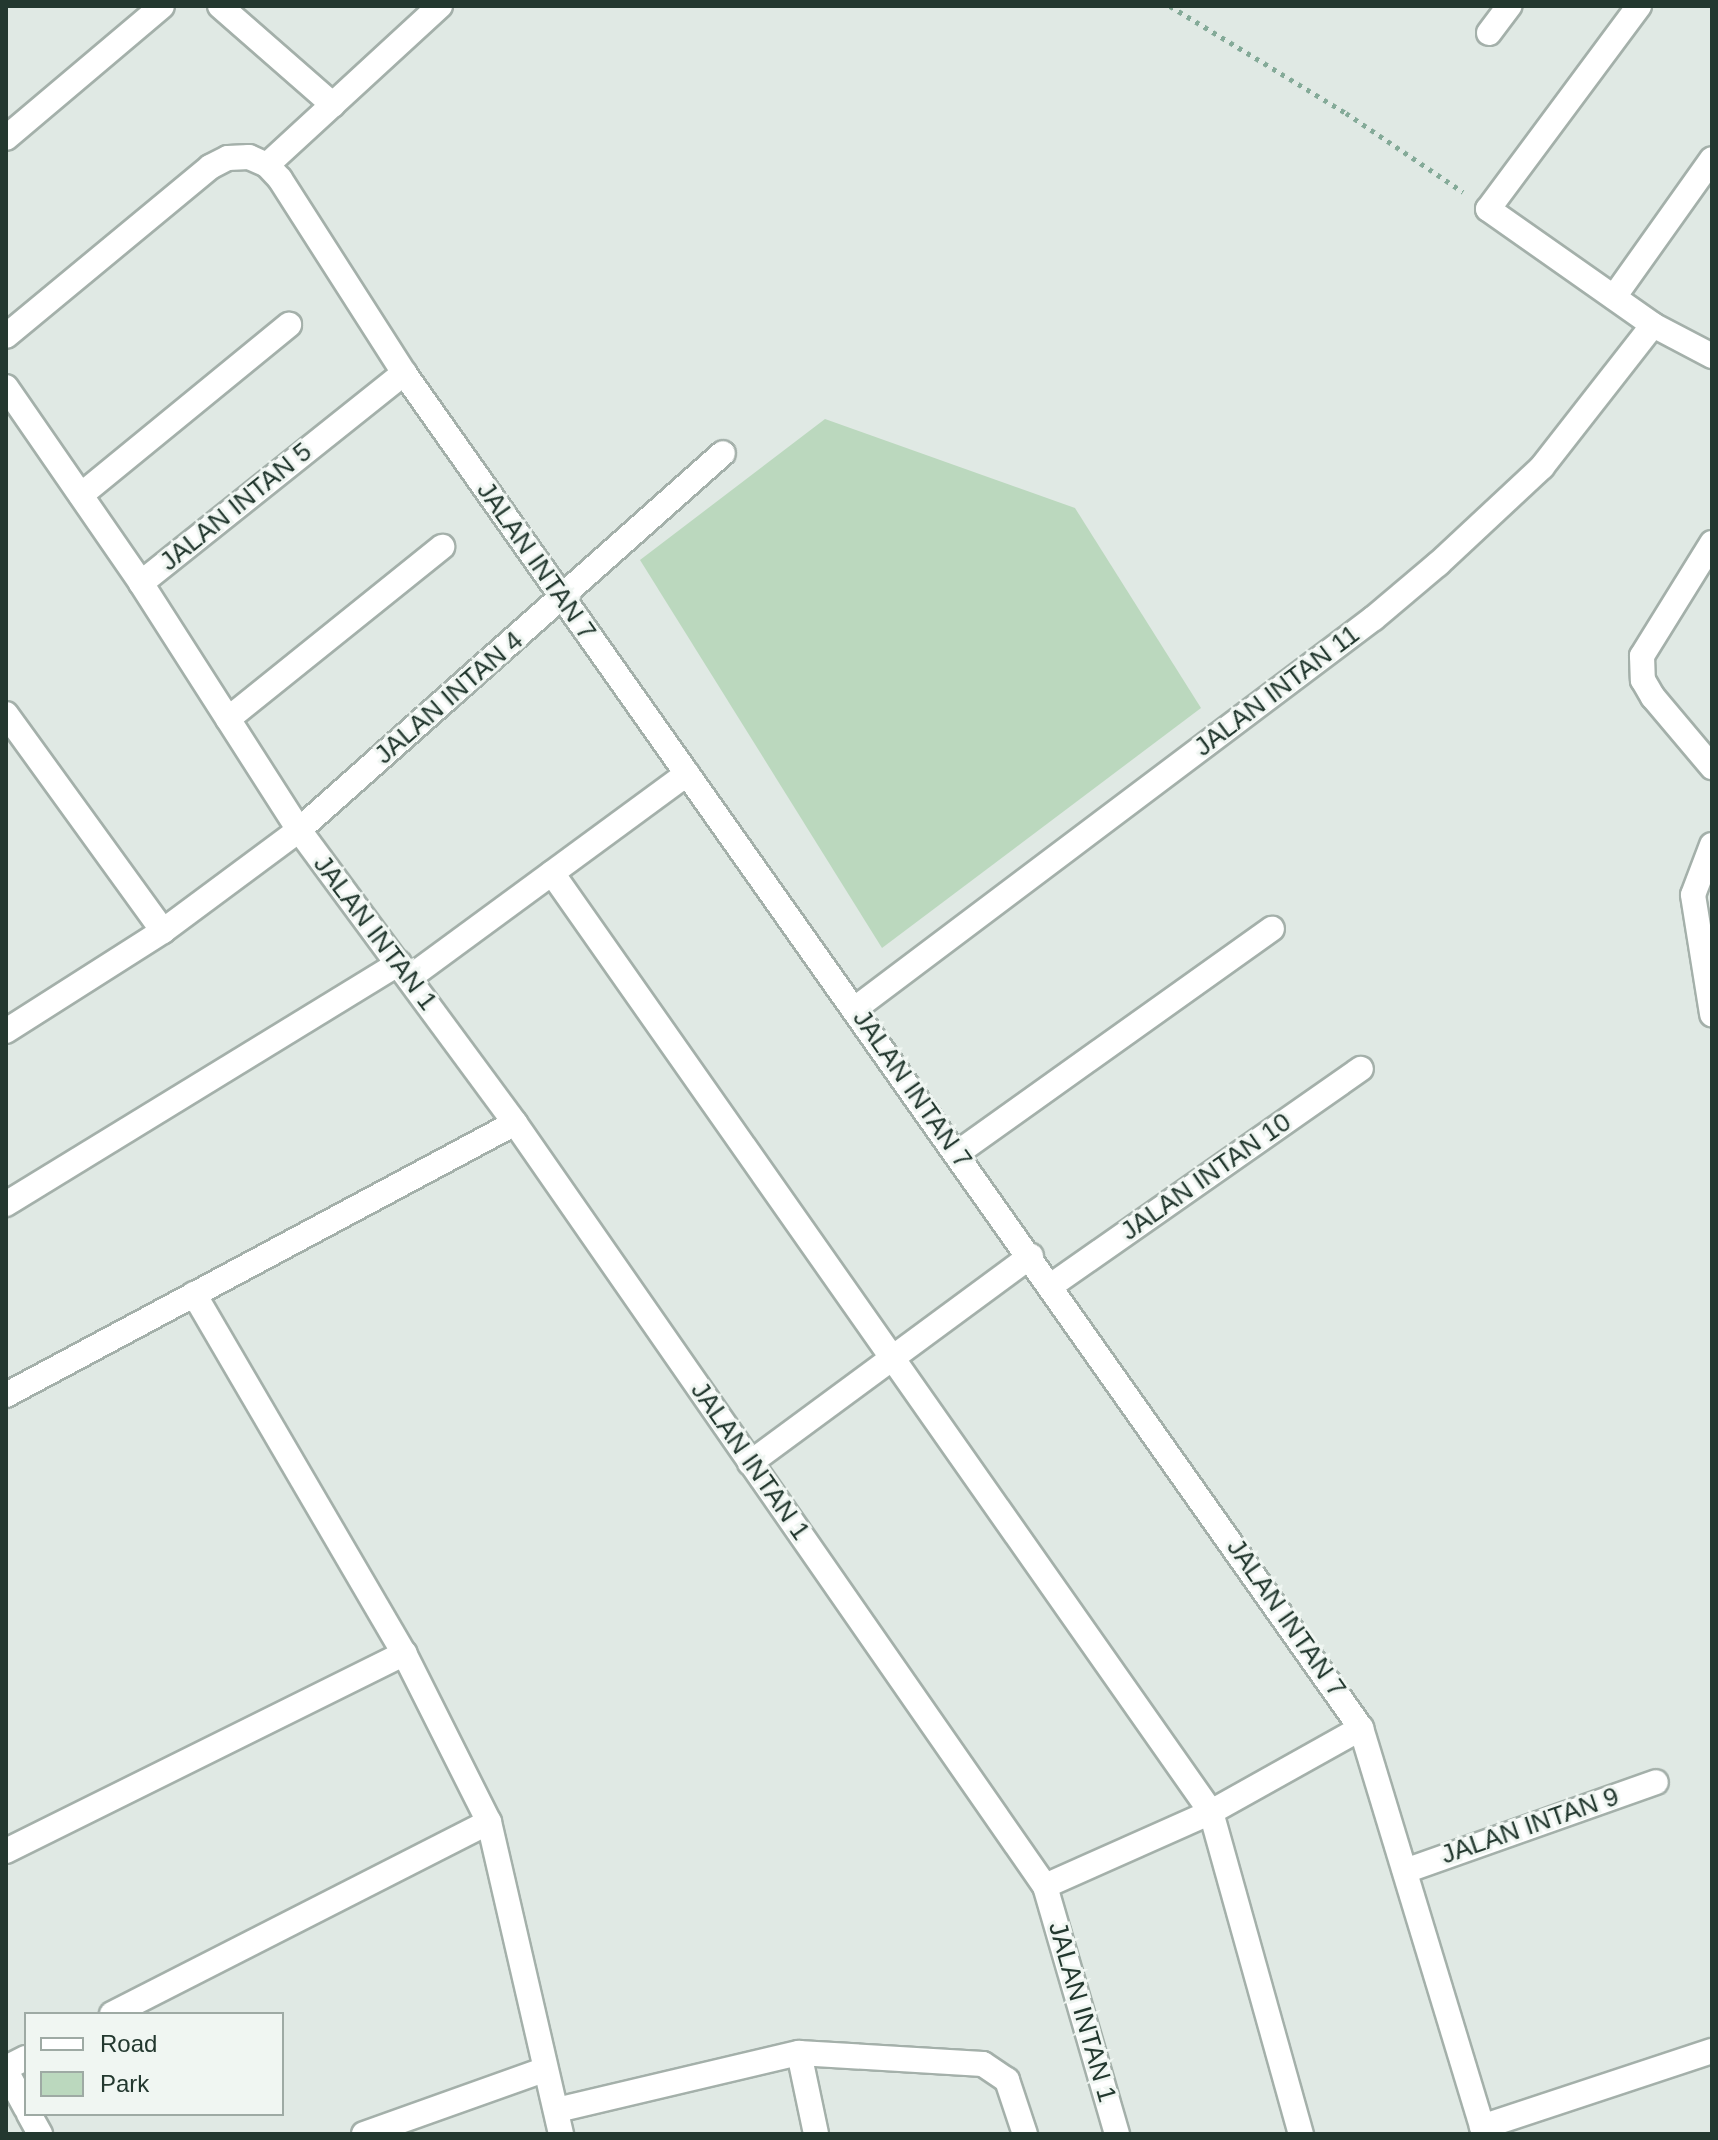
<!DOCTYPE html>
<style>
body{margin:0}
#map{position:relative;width:1718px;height:2140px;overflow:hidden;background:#e0e9e4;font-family:Arial,sans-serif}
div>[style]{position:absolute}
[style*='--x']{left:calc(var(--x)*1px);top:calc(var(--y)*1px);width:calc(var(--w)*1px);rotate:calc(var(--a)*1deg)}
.green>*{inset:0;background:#bbd8be}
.path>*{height:5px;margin-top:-2.5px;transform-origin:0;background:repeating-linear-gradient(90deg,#84aa98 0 4px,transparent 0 10px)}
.roads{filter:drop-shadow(2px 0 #a4b0aa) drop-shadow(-2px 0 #a4b0aa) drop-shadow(0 2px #a4b0aa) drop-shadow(0 -2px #a4b0aa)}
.minor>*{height:24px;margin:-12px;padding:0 12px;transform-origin:12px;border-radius:12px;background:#fff}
span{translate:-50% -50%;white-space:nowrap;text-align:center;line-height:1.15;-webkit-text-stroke:6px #f0f6f2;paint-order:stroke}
.street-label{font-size:26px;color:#23382f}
.frame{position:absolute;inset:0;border:8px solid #23382f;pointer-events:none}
.legend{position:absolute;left:24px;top:2012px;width:260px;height:104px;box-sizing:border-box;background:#f0f6f2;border:2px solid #9eaaa4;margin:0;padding:10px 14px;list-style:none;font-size:24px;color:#23382f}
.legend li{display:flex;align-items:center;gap:16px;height:40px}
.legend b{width:40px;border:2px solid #9eaaa4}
</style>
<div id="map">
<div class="green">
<div style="clip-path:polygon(825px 419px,1075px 508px,1201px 708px,882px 948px,640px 560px)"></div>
</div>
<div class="path">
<div style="--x:1170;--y:6;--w:206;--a:31.3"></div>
<div style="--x:1346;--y:113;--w:141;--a:34"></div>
</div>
<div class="roads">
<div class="minor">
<div style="--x:220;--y:6;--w:150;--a:41.2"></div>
<div style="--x:1639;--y:6;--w:253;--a:126.6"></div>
<div style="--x:1488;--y:209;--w:202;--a:35.1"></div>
<div style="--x:1653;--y:325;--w:67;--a:27.7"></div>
<div style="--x:1489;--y:33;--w:34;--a:-53"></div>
<div style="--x:6;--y:138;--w:204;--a:-40.2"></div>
<div style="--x:267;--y:165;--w:235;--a:-42.6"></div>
<div style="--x:1614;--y:297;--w:169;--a:-54.6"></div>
<div style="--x:6;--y:336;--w:265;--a:-39.6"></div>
<div style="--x:210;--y:167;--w:20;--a:-27"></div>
<div style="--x:228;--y:158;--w:21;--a:-3"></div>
<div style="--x:249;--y:157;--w:20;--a:24"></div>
<div style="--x:267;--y:165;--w:19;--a:47"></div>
<div style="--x:280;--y:179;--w:230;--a:57.4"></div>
<div style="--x:404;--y:373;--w:1659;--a:54.77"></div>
<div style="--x:1361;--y:1728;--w:424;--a:73.1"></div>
<div style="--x:6;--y:387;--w:238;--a:55.4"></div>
<div style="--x:141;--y:583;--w:337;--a:-38.6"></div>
<div style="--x:81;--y:495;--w:269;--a:-39.3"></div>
<div style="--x:1712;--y:543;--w:133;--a:121.8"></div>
<div style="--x:1642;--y:656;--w:24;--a:88"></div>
<div style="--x:1643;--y:680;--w:20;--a:60"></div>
<div style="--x:1653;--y:697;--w:92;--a:49.9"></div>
<div style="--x:141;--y:583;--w:293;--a:57.4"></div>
<div style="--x:299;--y:830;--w:364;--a:53.6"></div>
<div style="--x:515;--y:1123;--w:929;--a:55.22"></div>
<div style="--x:1045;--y:1886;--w:258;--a:73.8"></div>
<div style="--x:6;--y:714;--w:268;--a:54.1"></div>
<div style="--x:228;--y:719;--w:275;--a:-38.8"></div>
<div style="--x:1712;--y:845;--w:53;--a:110.8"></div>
<div style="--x:1693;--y:895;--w:121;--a:80.9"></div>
<div style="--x:552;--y:873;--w:1147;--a:54.94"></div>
<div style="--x:1211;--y:1812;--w:334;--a:74.4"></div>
<div style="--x:409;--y:978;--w:345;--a:-36.3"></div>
<div style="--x:856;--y:1008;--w:648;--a:-36.98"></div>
<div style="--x:1374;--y:618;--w:84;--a:-40.2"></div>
<div style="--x:1438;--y:564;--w:142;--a:-43"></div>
<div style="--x:1542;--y:467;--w:180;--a:-52"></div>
<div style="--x:6;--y:1031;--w:186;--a:-32.5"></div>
<div style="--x:163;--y:931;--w:169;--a:-36.6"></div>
<div style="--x:299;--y:830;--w:567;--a:-41.64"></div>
<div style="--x:956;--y:1154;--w:388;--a:-35.5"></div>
<div style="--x:6;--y:1204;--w:461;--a:-31.5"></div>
<div style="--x:1052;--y:1285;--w:377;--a:-35"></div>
<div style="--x:194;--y:1294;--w:416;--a:59.7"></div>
<div style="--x:404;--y:1653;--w:189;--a:63.3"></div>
<div style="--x:489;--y:1822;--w:320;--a:77"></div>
<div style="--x:6;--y:1395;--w:577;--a:-28.12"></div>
<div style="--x:750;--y:1463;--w:349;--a:-36.4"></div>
<div style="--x:6;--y:1851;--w:445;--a:-26.4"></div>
<div style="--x:1405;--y:1871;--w:266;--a:-19.5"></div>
<div style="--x:1045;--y:1886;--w:182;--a:-24"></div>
<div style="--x:1211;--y:1812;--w:172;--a:-29.2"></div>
<div style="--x:112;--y:2014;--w:423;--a:-27"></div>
<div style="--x:799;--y:2053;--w:184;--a:3.4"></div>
<div style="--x:983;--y:2064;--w:29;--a:34"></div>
<div style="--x:1007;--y:2080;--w:57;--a:71.6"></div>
<div style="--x:6;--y:2068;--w:22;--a:-27"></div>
<div style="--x:6;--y:2071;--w:42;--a:61.6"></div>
<div style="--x:557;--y:2110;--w:249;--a:-13.3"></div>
<div style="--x:799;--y:2053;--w:83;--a:78.1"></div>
<div style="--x:29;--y:2114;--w:23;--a:61"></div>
<div style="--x:1482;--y:2127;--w:242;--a:-18.3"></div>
<div style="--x:364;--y:2134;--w:191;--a:-19.6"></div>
</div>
</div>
<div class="street-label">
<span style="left:236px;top:507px;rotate:-39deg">JALAN INTAN 5</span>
<span style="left:536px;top:561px;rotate:55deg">JALAN INTAN 7</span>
<span style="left:1277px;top:691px;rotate:-37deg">JALAN INTAN 11</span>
<span style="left:449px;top:698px;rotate:-41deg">JALAN INTAN 4</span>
<span style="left:375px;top:933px;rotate:53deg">JALAN INTAN 1</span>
<span style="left:912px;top:1089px;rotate:55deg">JALAN INTAN 7</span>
<span style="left:1206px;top:1177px;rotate:-35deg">JALAN INTAN 10</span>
<span style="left:750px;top:1461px;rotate:55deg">JALAN INTAN 1</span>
<span style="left:1286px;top:1618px;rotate:55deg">JALAN INTAN 7</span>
<span style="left:1530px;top:1826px;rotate:-19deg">JALAN INTAN 9</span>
<span style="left:1082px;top:2012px;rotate:74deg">JALAN INTAN 1</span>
</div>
<div class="frame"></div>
<ul class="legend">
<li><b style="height:10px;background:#fff"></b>Road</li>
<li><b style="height:22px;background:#bbd8be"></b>Park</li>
</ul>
</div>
